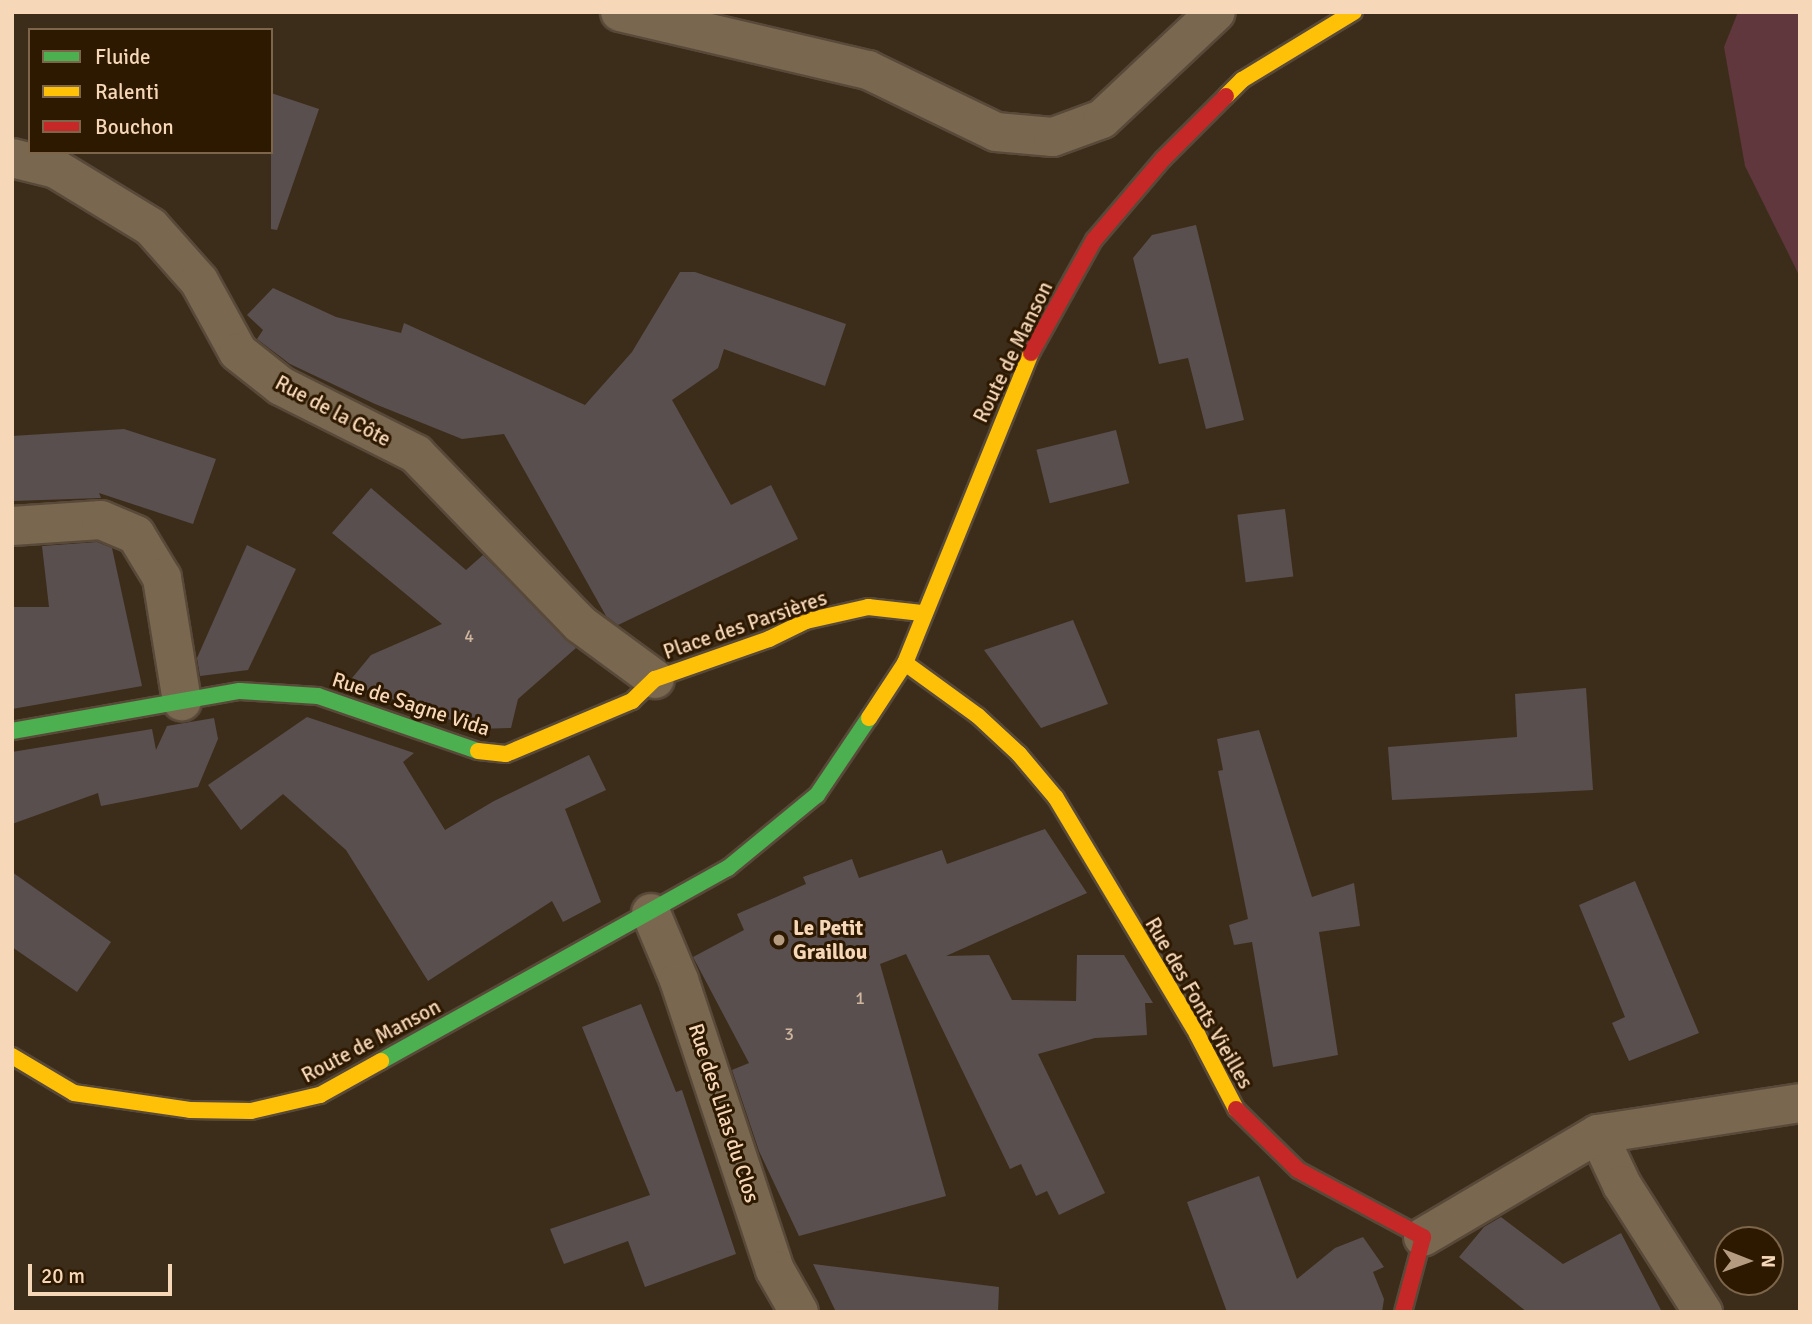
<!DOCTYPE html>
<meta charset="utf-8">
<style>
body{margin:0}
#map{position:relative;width:1812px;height:1324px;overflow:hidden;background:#3c2d1a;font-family:Signika,sans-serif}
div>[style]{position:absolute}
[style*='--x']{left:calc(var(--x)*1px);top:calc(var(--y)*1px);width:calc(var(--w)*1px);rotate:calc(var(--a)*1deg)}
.green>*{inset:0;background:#5f373c}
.building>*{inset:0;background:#5a4f4f;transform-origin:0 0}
.roads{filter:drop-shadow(2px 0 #584939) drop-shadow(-2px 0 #584939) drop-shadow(0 2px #584939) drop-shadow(0 -2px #584939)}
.street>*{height:38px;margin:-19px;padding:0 19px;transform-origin:19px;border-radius:19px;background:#796750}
.fast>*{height:16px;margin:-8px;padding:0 8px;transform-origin:8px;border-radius:8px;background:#4caf50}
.slow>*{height:16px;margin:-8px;padding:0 8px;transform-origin:8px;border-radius:8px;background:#ffc107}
.jam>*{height:16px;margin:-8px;padding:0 8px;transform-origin:8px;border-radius:8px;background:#c62828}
.dots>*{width:19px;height:19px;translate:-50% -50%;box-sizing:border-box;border:4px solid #2d1800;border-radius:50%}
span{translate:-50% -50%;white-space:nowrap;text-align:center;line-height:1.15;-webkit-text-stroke:6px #2d1800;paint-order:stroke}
.number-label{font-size:18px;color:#cfb69e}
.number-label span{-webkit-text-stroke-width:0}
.street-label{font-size:21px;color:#f6d8b9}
.poi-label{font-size:21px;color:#f6d8b9;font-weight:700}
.left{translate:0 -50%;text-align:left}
.frame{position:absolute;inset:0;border:14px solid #f6d8b9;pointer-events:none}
.legend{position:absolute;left:28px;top:28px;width:245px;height:126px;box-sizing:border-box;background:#2d1800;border:2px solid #7d654a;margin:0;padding:9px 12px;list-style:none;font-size:21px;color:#f6d8b9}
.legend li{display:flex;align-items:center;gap:14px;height:35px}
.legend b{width:35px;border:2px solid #7d654a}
.north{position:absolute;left:1714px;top:1226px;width:70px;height:70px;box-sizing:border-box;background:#2d1800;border:2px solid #7d654a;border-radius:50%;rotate:91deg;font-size:19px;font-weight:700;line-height:28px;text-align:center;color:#f6d8b9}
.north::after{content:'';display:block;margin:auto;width:24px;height:32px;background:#b59c81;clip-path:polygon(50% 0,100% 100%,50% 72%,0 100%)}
.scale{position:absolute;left:28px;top:1264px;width:144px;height:32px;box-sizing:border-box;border:4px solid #f6d8b9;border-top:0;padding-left:9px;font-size:21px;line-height:24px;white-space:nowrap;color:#f6d8b9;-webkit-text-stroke:5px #2d1800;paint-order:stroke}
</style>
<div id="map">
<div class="green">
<div style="clip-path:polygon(1738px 12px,1800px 12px,1800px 277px,1745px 166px,1724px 47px)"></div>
</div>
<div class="building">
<div style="clip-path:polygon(271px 93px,319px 109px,277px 230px,271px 229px)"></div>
<div style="clip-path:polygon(1196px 225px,1244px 420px,1206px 429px,1188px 358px,1159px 364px,1133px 258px,1152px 235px)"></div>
<div style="clip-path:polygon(680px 272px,695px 272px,846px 324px,825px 386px,724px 349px,718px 368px,672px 400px,731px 505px,771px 485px,798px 539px,618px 625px,606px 616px,504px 434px,462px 439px,375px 404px,290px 364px,257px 339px,263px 330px,247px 315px,273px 288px,336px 317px,401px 333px,404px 323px,585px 405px,632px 352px)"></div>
<div style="clip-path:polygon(124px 429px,216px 459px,193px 524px,99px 493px,101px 498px,12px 501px,12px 436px)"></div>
<div style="left:1116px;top:430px;width:55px;height:82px;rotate:76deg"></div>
<div style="clip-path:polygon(371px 488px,466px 570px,483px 555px,576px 648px,518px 699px,511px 728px,476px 729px,348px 683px,371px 655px,442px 624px,332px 533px)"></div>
<div style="left:1285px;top:509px;width:68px;height:48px;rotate:83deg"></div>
<div style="clip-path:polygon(97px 542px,112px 548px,142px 686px,12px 709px,12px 607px,49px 607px,42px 546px)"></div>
<div style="clip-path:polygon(247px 545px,296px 569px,248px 670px,200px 676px,197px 658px)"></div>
<div style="clip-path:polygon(1073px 620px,1108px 704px,1041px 728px,984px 650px)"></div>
<div style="clip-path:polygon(1586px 688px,1593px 790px,1392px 800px,1388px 747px,1517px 737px,1515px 694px)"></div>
<div style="clip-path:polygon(307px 717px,414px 753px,403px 762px,445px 830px,494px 801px,589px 755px,606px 790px,565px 809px,601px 902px,563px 922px,552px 901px,428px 981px,346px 850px,283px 794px,241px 830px,208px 785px)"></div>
<div style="clip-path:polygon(214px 718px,218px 739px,198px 787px,101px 806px,98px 793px,12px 824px,12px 752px,152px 729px,156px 750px,167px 726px)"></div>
<div style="clip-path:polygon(1259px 730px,1312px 897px,1354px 883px,1360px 926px,1319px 932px,1338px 1055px,1273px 1067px,1252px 942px,1234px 945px,1229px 925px,1248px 919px,1218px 771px,1223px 770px,1217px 739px)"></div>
<div style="clip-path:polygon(1045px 829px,1087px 893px,946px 956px,989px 955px,1012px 1000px,1076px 1001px,1077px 955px,1124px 955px,1153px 1003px,1145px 1003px,1147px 1035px,1095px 1038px,1038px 1054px,1105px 1193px,1059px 1215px,1047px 1191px,1036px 1196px,1021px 1164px,1010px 1169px,906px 954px,880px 964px,946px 1196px,799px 1236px,759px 1151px,732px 1070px,749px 1063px,693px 957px,744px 930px,737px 914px,806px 884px,803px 877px,852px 859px,859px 878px,942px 850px,947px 864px)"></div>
<div style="clip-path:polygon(12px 872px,111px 942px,77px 992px,12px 947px)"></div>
<div style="clip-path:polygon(1635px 881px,1699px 1033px,1629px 1061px,1612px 1023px,1625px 1017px,1579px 905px)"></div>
<div style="clip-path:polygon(641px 1004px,676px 1092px,682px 1090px,736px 1254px,645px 1287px,628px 1241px,564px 1264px,550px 1229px,650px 1195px,582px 1027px)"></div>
<div style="clip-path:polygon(1259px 1176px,1297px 1279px,1335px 1248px,1363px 1237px,1384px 1267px,1373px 1272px,1384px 1299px,1382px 1312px,1227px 1312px,1187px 1202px)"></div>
<div style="clip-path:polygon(1501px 1217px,1563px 1264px,1621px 1233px,1662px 1312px,1527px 1312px,1459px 1257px,1484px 1227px)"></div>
<div style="clip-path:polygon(813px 1264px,999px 1287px,998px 1312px,836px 1312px)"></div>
</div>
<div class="roads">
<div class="street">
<div style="--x:620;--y:12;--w:255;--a:13.2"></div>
<div style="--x:868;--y:70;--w:142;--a:25.8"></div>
<div style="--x:996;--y:132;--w:57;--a:5"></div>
<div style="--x:1053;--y:137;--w:52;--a:-20.2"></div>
<div style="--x:1102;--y:119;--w:156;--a:-43.2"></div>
<div style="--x:12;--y:158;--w:45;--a:14"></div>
<div style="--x:56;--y:169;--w:111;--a:31.4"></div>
<div style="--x:151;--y:227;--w:72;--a:48.4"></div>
<div style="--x:199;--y:281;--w:81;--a:61.2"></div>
<div style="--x:238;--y:352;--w:55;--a:38.3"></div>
<div style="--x:281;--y:386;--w:151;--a:26.7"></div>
<div style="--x:416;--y:454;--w:236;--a:46"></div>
<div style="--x:580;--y:624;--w:93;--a:36.3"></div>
<div style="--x:12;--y:526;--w:89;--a:-3.9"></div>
<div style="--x:101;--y:520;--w:38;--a:23"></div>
<div style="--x:136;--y:535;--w:50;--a:58.8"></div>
<div style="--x:162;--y:578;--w:125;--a:80.8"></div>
<div style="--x:651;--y:913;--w:73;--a:67.3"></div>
<div style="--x:679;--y:980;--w:305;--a:71.7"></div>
<div style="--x:775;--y:1270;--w:48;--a:60.3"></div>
<div style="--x:1598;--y:1134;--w:56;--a:64.8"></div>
<div style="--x:1622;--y:1185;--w:151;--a:57.5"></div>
<div style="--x:1423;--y:1237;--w:203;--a:-30.5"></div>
<div style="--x:1598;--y:1134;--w:204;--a:-8.7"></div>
</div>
<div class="fast">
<div style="--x:12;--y:731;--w:231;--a:-10"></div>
<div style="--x:240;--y:691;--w:78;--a:3.7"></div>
<div style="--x:318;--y:696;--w:169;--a:19"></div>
<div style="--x:381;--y:1061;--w:397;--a:-29.1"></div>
<div style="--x:728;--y:868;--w:115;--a:-39.4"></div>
<div style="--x:817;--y:795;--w:93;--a:-56"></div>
</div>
<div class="slow">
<div style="--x:1226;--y:96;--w:23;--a:-45"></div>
<div style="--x:1242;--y:80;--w:131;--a:-31.3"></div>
<div style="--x:905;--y:663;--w:90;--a:36"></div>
<div style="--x:978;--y:716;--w:56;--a:42.8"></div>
<div style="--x:1019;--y:754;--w:57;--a:49.9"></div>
<div style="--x:1056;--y:798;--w:275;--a:59.1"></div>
<div style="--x:1197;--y:1034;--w:85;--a:62.5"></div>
<div style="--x:869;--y:718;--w:66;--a:-56.8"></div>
<div style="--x:905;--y:663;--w:335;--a:-67.9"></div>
<div style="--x:478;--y:751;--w:28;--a:6"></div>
<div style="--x:506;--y:754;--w:137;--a:-22.8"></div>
<div style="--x:632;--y:701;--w:32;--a:-44"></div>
<div style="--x:655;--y:679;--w:121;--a:-19.3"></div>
<div style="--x:769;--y:639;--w:41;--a:-25.9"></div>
<div style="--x:806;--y:621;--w:64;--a:-12.7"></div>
<div style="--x:868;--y:607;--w:54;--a:6.3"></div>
<div style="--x:12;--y:1056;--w:72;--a:30.8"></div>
<div style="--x:74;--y:1093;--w:117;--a:8.3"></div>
<div style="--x:190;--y:1110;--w:61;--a:0.9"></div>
<div style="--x:251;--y:1111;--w:71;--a:-13.1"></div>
<div style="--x:320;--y:1095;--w:70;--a:-29.1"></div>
</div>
<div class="jam">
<div style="--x:1031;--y:353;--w:129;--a:-60.9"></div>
<div style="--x:1094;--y:240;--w:106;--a:-49.6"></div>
<div style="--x:1163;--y:159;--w:89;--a:-45"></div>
<div style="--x:1236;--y:1109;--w:87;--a:44.5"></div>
<div style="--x:1298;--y:1170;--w:142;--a:28.2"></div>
<div style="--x:1423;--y:1237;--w:78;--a:104.9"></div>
</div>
</div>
<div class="dots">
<div style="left:779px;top:940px;background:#b59c81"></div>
</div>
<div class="number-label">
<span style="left:469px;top:636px">4</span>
<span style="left:860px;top:998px">1</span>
<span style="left:789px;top:1034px">3</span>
</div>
<div class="street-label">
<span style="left:1013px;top:352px;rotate:-64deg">Route de Manson</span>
<span style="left:333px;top:411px;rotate:28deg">Rue de la Côte</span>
<span style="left:745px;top:625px;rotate:-19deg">Place des Parsières</span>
<span style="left:411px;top:704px;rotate:18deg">Rue de Sagne Vida</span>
<span style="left:1199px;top:1003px;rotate:60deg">Rue des Fonts Vieilles</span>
<span style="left:371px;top:1041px;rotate:-28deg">Route de Manson</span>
<span style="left:724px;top:1113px;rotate:72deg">Rue des Lilas du Clos</span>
</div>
<div class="poi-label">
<span class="left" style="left:793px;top:940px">Le Petit<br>Graillou</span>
</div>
<div class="frame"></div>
<ul class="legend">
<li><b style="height:9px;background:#4caf50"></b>Fluide</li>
<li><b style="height:9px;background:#ffc107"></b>Ralenti</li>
<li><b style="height:9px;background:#c62828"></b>Bouchon</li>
</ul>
<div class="north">N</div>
<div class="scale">20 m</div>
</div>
